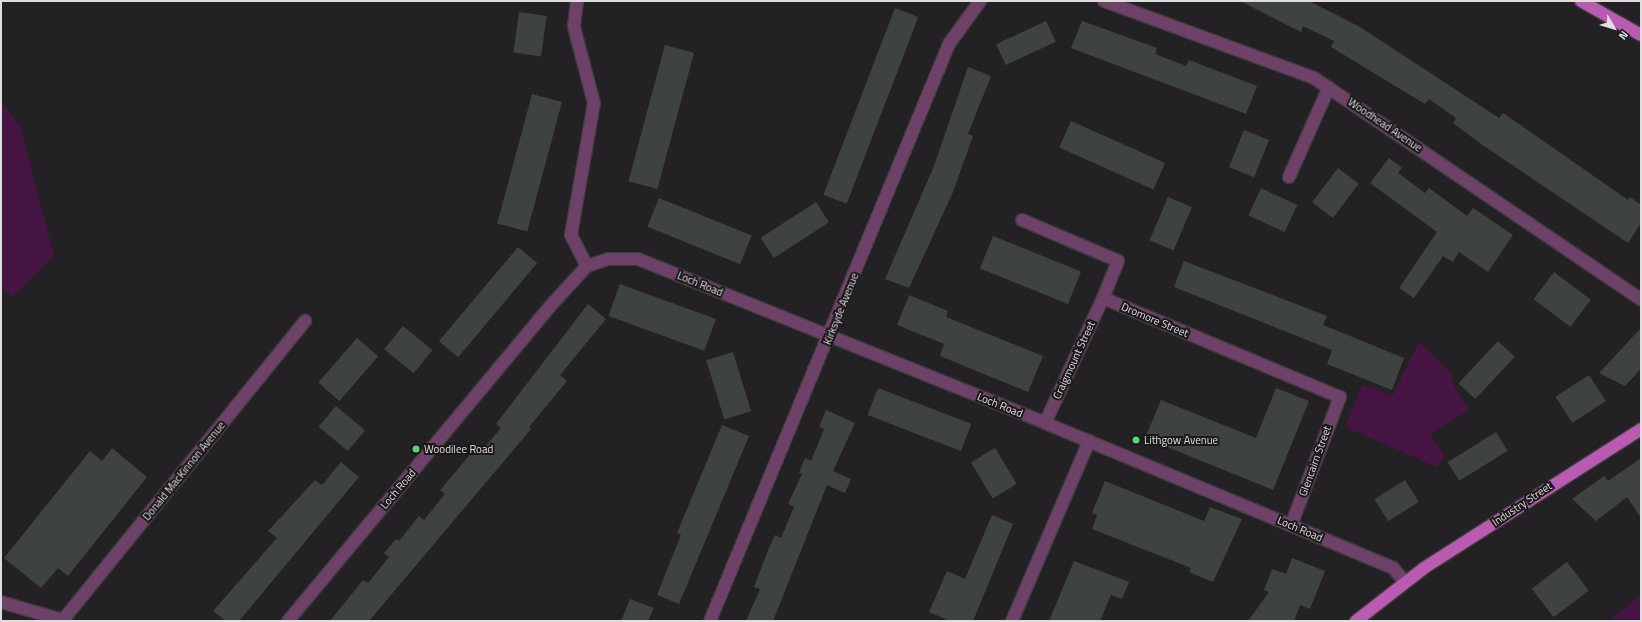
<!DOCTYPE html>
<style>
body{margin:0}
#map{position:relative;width:1642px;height:622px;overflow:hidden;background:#242124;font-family:"Titillium Web",sans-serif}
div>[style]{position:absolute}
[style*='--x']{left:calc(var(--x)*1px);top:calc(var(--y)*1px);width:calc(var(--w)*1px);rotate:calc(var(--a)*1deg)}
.green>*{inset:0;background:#461442}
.building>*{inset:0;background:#3f4340;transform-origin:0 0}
.roads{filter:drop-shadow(1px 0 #3e3b3e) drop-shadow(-1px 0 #3e3b3e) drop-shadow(0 1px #3e3b3e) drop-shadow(0 -1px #3e3b3e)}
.minor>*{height:12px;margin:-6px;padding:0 6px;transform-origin:6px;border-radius:6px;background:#6e4169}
.major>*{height:12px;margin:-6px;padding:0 6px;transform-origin:6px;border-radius:6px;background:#b95bb0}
.dots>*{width:11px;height:11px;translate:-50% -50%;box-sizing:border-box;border:2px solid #1b181a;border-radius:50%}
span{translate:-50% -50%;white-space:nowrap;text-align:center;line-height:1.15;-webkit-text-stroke:4px #1b181a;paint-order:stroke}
.street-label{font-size:11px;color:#e0dddf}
.poi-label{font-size:11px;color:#e0dddf}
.left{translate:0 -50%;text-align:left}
.frame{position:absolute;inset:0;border:2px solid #e0dddf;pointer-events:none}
.north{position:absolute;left:1594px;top:8px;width:40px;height:40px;-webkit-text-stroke:3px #1b181a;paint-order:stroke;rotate:128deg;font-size:11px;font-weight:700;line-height:16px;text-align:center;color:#e0dddf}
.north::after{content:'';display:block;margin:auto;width:14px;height:18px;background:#e0dddf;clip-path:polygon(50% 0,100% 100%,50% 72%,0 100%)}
</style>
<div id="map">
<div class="green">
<div style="clip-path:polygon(1px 101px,20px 126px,54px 255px,12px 297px,1px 288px)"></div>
<div style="clip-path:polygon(1419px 342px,1453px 375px,1452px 382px,1469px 410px,1430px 434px,1445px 456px,1437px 467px,1345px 427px,1362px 385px,1393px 395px)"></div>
<div style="clip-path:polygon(1641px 595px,1641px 621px,1608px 621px)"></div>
</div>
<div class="building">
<div style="clip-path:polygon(1240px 1px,1309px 1px,1360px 27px,1499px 118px,1503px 113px,1628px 200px,1630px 197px,1641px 205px,1641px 223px,1628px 243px,1481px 144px,1453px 123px,1456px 118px,1429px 99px,1425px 104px,1395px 86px,1331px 47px,1334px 41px,1303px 26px,1301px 32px)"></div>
<div style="left:895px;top:8px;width:25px;height:200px;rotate:21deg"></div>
<div style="left:519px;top:12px;width:28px;height:41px;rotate:8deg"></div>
<div style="left:1046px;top:21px;width:23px;height:55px;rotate:65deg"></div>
<div style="clip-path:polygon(1082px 21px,1157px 48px,1155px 54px,1186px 66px,1189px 60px,1257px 86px,1246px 114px,1071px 48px)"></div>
<div style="left:665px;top:45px;width:30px;height:141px;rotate:15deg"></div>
<div style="clip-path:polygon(968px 67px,991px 76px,968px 134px,973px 136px,953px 192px,909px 288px,885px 279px,934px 166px)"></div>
<div style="left:532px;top:94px;width:31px;height:134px;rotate:15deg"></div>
<div style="left:1071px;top:121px;width:103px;height:29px;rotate:24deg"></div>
<div style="left:1244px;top:130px;width:27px;height:40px;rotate:22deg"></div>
<div style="clip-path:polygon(1389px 158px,1402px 168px,1398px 173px,1425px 193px,1429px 188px,1467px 216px,1473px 208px,1513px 235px,1488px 272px,1459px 252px,1453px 262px,1443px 256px,1414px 298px,1399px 288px,1437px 232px,1370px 183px)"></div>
<div style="left:1338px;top:168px;width:26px;height:43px;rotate:37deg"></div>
<div style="left:1261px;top:188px;width:40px;height:30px;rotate:25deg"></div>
<div style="left:1168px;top:197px;width:26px;height:47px;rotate:23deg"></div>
<div style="left:659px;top:198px;width:100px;height:31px;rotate:22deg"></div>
<div style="left:816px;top:202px;width:24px;height:66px;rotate:57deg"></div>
<div style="left:993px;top:236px;width:95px;height:35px;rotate:22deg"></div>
<div style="left:518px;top:247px;width:25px;height:123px;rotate:40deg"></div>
<div style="clip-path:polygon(1184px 261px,1327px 316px,1323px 325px,1404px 358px,1392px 390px,1327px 364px,1332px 350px,1174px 287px)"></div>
<div style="left:1554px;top:272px;width:46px;height:34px;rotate:37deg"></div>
<div style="left:620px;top:284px;width:102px;height:34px;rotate:20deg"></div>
<div style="clip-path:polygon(909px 295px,948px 311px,946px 317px,1043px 356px,1028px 392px,940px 356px,944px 344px,897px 325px)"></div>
<div style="clip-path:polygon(588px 304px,606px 319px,560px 375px,567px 381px,529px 427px,531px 429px,369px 621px,330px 621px,363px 580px,368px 583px,389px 557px,384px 553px,396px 539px,399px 541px,419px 516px,424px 520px,445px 494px,440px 490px,474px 450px,479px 454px,501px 428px,496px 424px)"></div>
<div style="left:403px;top:326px;width:38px;height:30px;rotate:39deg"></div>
<div style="clip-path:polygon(1641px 328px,1641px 369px,1625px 386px,1599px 373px)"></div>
<div style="left:357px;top:338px;width:28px;height:59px;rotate:41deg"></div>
<div style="left:1498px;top:341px;width:23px;height:58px;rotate:43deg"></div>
<div style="left:733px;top:352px;width:62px;height:28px;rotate:73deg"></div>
<div style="left:1589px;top:375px;width:31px;height:40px;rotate:57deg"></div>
<div style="left:878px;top:388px;width:100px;height:29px;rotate:21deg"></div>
<div style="clip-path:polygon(1276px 388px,1309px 401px,1273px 490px,1145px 438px,1161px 400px,1256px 438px)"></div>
<div style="left:336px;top:406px;width:38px;height:27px;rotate:40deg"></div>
<div style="clip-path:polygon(826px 410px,855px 423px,833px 471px,851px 479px,845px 493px,827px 485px,773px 621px,746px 621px,760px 589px,754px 587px,768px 550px,775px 535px,781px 538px,794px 507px,788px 504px,802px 474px,799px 473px,805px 458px,811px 461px,824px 429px,819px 427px)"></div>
<div style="clip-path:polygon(722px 425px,749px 436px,679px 604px,657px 595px,681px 535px,677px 533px)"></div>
<div style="left:1496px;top:432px;width:22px;height:57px;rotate:58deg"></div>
<div style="clip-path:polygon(112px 448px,147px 477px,68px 576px,58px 568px,41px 588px,4px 558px,90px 451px,102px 461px)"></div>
<div style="left:995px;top:448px;width:42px;height:28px;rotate:59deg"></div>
<div style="clip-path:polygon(1641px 458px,1641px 518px,1627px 497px,1596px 521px,1572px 499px,1604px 476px,1608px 481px)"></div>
<div style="clip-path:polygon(341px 462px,359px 477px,239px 621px,226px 621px,213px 611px,277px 538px,268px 531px,315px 480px,322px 485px)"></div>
<div style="left:1405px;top:480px;width:26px;height:36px;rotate:58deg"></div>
<div style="clip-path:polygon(1105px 481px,1204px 521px,1210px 507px,1242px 519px,1213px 582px,1189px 572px,1191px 568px,1092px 529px,1097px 515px,1092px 513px)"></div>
<div style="clip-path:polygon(992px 515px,1013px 524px,973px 621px,950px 621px,929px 612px,947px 571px,965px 579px)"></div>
<div style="clip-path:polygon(1292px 558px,1325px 571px,1310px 609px,1300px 605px,1294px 621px,1248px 621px,1269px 592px,1264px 590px,1272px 569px,1286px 574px)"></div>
<div style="clip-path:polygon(1074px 561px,1129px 582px,1122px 599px,1111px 595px,1100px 621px,1049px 621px)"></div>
<div style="left:1567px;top:562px;width:36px;height:44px;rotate:53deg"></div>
<div style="clip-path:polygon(630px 599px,654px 608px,648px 621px,621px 621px)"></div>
</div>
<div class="roads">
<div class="minor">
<div style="--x:577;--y:1;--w:26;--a:97"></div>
<div style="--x:574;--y:27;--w:79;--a:75.3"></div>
<div style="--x:594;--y:103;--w:134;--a:99.9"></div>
<div style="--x:571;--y:235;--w:35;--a:63"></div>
<div style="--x:1104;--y:1;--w:224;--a:20.1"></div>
<div style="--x:1314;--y:78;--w:395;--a:34.1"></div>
<div style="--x:1289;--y:177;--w:98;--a:-66"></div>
<div style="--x:1022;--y:220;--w:104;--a:23.1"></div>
<div style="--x:1118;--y:261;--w:40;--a:112"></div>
<div style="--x:1103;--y:298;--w:257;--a:22.7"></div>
<div style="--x:1340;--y:397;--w:137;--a:110.9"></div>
<div style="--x:1045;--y:423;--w:138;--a:-65.1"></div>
<div style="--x:1;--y:602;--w:68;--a:16.3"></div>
<div style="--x:63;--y:620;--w:385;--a:-51"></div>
<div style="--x:288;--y:621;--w:415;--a:-50.2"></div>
<div style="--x:554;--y:302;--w:49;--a:-47.5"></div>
<div style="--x:587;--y:266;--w:23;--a:-18"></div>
<div style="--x:609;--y:259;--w:29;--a:0"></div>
<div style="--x:638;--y:259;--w:439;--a:21.9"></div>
<div style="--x:1045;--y:423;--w:377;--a:22.6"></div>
<div style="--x:1393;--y:568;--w:18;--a:49"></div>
<div style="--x:710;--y:621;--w:625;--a:-67.5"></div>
<div style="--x:949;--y:44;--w:53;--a:-54.2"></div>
<div style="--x:1012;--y:621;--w:196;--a:-66.8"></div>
</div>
<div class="major">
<div style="--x:1581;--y:1;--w:69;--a:29.5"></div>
<div style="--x:1356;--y:621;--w:86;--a:-37.9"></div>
<div style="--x:1424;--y:568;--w:258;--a:-32.6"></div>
</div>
</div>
<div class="dots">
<div style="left:1136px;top:440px;background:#53d673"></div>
<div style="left:416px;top:449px;background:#53d673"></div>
</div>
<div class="street-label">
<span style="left:1385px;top:125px;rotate:34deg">Woodhead Avenue</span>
<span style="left:700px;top:284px;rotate:22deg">Loch Road</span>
<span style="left:841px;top:309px;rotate:-68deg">Kirksyde Avenue</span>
<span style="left:1155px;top:320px;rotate:23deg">Dromore Street</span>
<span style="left:1074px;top:360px;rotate:-65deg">Craigmount Street</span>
<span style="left:1000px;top:405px;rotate:22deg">Loch Road</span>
<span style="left:1315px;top:461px;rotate:-70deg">Glencairn Street</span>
<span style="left:184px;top:471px;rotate:-51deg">Donald MacKinnon Avenue</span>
<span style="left:398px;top:489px;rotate:-50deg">Loch Road</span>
<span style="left:1522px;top:504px;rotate:-34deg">Industry Street</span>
<span style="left:1300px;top:529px;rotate:23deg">Loch Road</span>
</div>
<div class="poi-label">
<span class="left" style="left:1144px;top:440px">Lithgow Avenue</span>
<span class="left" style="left:424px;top:449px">Woodilee Road</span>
</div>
<div class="frame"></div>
<div class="north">N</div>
</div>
